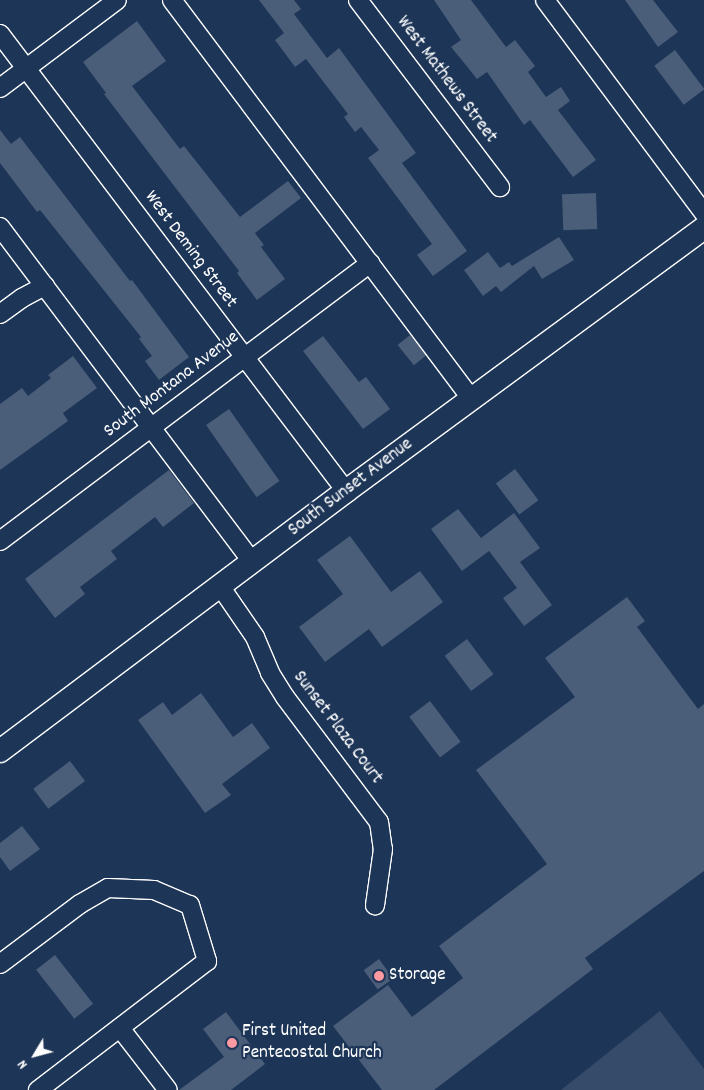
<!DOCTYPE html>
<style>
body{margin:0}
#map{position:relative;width:704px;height:1090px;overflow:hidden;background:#1d3557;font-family:Dekko,sans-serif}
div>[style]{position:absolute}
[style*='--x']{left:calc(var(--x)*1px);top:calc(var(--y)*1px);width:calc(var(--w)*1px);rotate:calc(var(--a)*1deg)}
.green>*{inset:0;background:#364b69}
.building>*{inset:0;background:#4a5d79;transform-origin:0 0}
.roads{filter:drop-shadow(1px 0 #fff) drop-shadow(-1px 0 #fff) drop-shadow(0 1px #fff) drop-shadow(0 -1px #fff)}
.minor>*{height:18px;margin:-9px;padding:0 9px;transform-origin:9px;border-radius:9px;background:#1d3557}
.major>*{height:22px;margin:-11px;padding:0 11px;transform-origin:11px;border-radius:11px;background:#1d3557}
.dots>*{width:14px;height:14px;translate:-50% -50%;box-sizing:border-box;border:2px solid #1d3557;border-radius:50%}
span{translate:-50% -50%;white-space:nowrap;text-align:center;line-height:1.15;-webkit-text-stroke:4.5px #1d3557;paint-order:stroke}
.street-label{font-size:19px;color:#fff}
.poi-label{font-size:19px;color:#fff}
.left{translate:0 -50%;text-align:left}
.north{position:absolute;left:10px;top:1030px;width:50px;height:50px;-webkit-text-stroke:4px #1d3557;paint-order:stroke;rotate:233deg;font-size:14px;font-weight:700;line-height:20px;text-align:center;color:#fff}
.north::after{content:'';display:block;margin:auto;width:18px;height:22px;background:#fff;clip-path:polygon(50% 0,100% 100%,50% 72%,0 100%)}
</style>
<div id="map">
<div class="green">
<div style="clip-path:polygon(660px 1011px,704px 1069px,704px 1090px,561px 1090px)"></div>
</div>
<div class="building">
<div style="clip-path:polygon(259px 0,294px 0,301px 9px,294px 14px,327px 58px,339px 48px,416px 153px,402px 163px,467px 251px,433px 276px,417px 255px,432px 244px,368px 158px,379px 150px,361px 127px,355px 132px,344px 117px,348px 114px,306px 59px,295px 67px,275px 40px,284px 33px)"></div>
<div style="clip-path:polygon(434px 0,471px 0,506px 47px,515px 40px,535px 66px,528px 72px,546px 97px,561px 87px,570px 101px,558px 110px,596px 160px,573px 177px,530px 120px,524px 125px,487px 72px,477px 79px,461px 59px,451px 47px,461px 40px)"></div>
<div style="clip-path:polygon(625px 0,653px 0,678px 32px,658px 47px)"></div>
<div style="clip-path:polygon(137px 21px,166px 61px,132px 86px,180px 149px,184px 146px,240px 217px,288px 181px,301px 198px,255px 233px,264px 245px,261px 247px,285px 279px,257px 300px,237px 273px,239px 271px,104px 94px,106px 93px,83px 62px)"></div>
<div style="left:675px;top:50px;width:49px;height:26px;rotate:53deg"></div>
<div style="clip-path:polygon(0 130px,11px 144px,20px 137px,130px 281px,132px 280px,189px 357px,159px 380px,145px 361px,152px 356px,139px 339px,141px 337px,40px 210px,37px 212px,0 163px)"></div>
<div style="left:596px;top:193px;width:36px;height:34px;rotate:88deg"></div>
<div style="clip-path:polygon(559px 237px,574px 260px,542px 279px,534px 266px,501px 292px,496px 286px,483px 296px,464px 270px,488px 252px,500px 268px,509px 262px,512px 266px)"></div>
<div style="left:410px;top:335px;width:26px;height:16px;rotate:51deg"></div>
<div style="clip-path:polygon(323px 336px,359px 382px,366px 377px,390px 409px,363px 429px,303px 351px)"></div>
<div style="clip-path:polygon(73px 356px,97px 388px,63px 413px,68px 421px,0 470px,0 404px,22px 388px,28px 396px,51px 378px,48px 375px)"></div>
<div style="left:229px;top:409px;width:88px;height:28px;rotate:55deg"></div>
<div style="left:515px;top:469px;width:39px;height:24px;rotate:53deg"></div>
<div style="clip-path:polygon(169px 470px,194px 503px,163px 527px,155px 517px,111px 551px,117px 559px,80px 587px,85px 594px,55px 618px,25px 579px)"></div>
<div style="clip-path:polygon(458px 509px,481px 538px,514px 513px,540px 548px,520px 562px,552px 605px,524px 626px,503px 598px,517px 588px,489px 551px,462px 571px,431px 529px)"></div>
<div style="clip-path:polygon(350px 536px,391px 592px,420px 571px,443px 602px,382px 647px,369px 629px,325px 662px,299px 627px,343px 594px,317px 560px)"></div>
<div style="clip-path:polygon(627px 597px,645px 621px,637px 627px,698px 709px,704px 704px,704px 871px,585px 958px,593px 969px,434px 1090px,382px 1090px,333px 1026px,388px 985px,412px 1017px,463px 978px,439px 946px,547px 864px,476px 770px,575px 697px,545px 658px)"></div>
<div style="left:467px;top:639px;width:44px;height:28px;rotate:53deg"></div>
<div style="clip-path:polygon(201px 693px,233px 737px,252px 723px,270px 748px,222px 784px,231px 795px,205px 813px,138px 720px,163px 702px,172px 715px)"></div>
<div style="left:430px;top:701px;width:51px;height:26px;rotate:53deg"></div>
<div style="left:70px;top:761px;width:25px;height:46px;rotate:53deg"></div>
<div style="clip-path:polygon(22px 826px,40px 849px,10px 871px,0 857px,0 843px)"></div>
<div style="left:55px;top:955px;width:62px;height:24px;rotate:52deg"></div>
<div style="left:379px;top:959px;width:24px;height:19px;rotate:54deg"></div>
<div style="clip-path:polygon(226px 1012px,265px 1064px,231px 1090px,179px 1090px,224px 1057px,203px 1029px)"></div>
</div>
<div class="roads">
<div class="minor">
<div style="--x:172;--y:0;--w:499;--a:53.1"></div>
<div style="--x:358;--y:0;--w:235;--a:52.8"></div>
<div style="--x:545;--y:0;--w:266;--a:53.3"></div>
<div style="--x:0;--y:34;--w:573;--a:52.87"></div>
<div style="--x:0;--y:88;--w:146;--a:-36.9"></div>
<div style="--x:0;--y:227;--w:419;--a:53"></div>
<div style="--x:0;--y:314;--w:27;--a:-36"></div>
<div style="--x:22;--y:298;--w:26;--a:-28"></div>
<div style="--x:0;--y:541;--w:463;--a:-36.9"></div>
<div style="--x:220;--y:586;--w:62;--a:55.5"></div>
<div style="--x:255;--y:637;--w:39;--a:67"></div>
<div style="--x:270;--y:673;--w:28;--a:58"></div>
<div style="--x:285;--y:697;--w:156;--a:53.1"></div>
<div style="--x:379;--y:822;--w:27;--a:82"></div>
<div style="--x:383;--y:849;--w:57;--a:98.1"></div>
<div style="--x:0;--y:964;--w:100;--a:-36.9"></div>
<div style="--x:80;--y:904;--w:32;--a:-30"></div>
<div style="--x:108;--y:888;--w:46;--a:2.5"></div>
<div style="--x:154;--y:890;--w:39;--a:23"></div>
<div style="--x:190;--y:905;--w:59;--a:73.1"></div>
<div style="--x:207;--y:961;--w:213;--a:142.6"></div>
<div style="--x:120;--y:1028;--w:78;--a:52.3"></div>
</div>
<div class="major">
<div style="--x:0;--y:751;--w:433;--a:-36.9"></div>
<div style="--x:346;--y:491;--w:444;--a:-36.3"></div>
</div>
</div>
<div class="dots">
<div style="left:379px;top:976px;background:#ff9aa2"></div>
<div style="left:232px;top:1043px;background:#ff9aa2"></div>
</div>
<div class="street-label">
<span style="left:446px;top:80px;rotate:53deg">West Mathews Street</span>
<span style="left:190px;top:250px;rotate:53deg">West Deming Street</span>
<span style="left:172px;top:385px;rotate:-37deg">South Montana Avenue</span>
<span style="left:351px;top:488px;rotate:-37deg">South Sunset Avenue</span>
<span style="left:337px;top:728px;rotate:53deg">Sunset Plaza Court</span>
</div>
<div class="poi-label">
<span class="left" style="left:389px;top:976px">Storage</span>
<span class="left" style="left:242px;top:1043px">First United<br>Pentecostal Church</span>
</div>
<div class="north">N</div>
</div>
